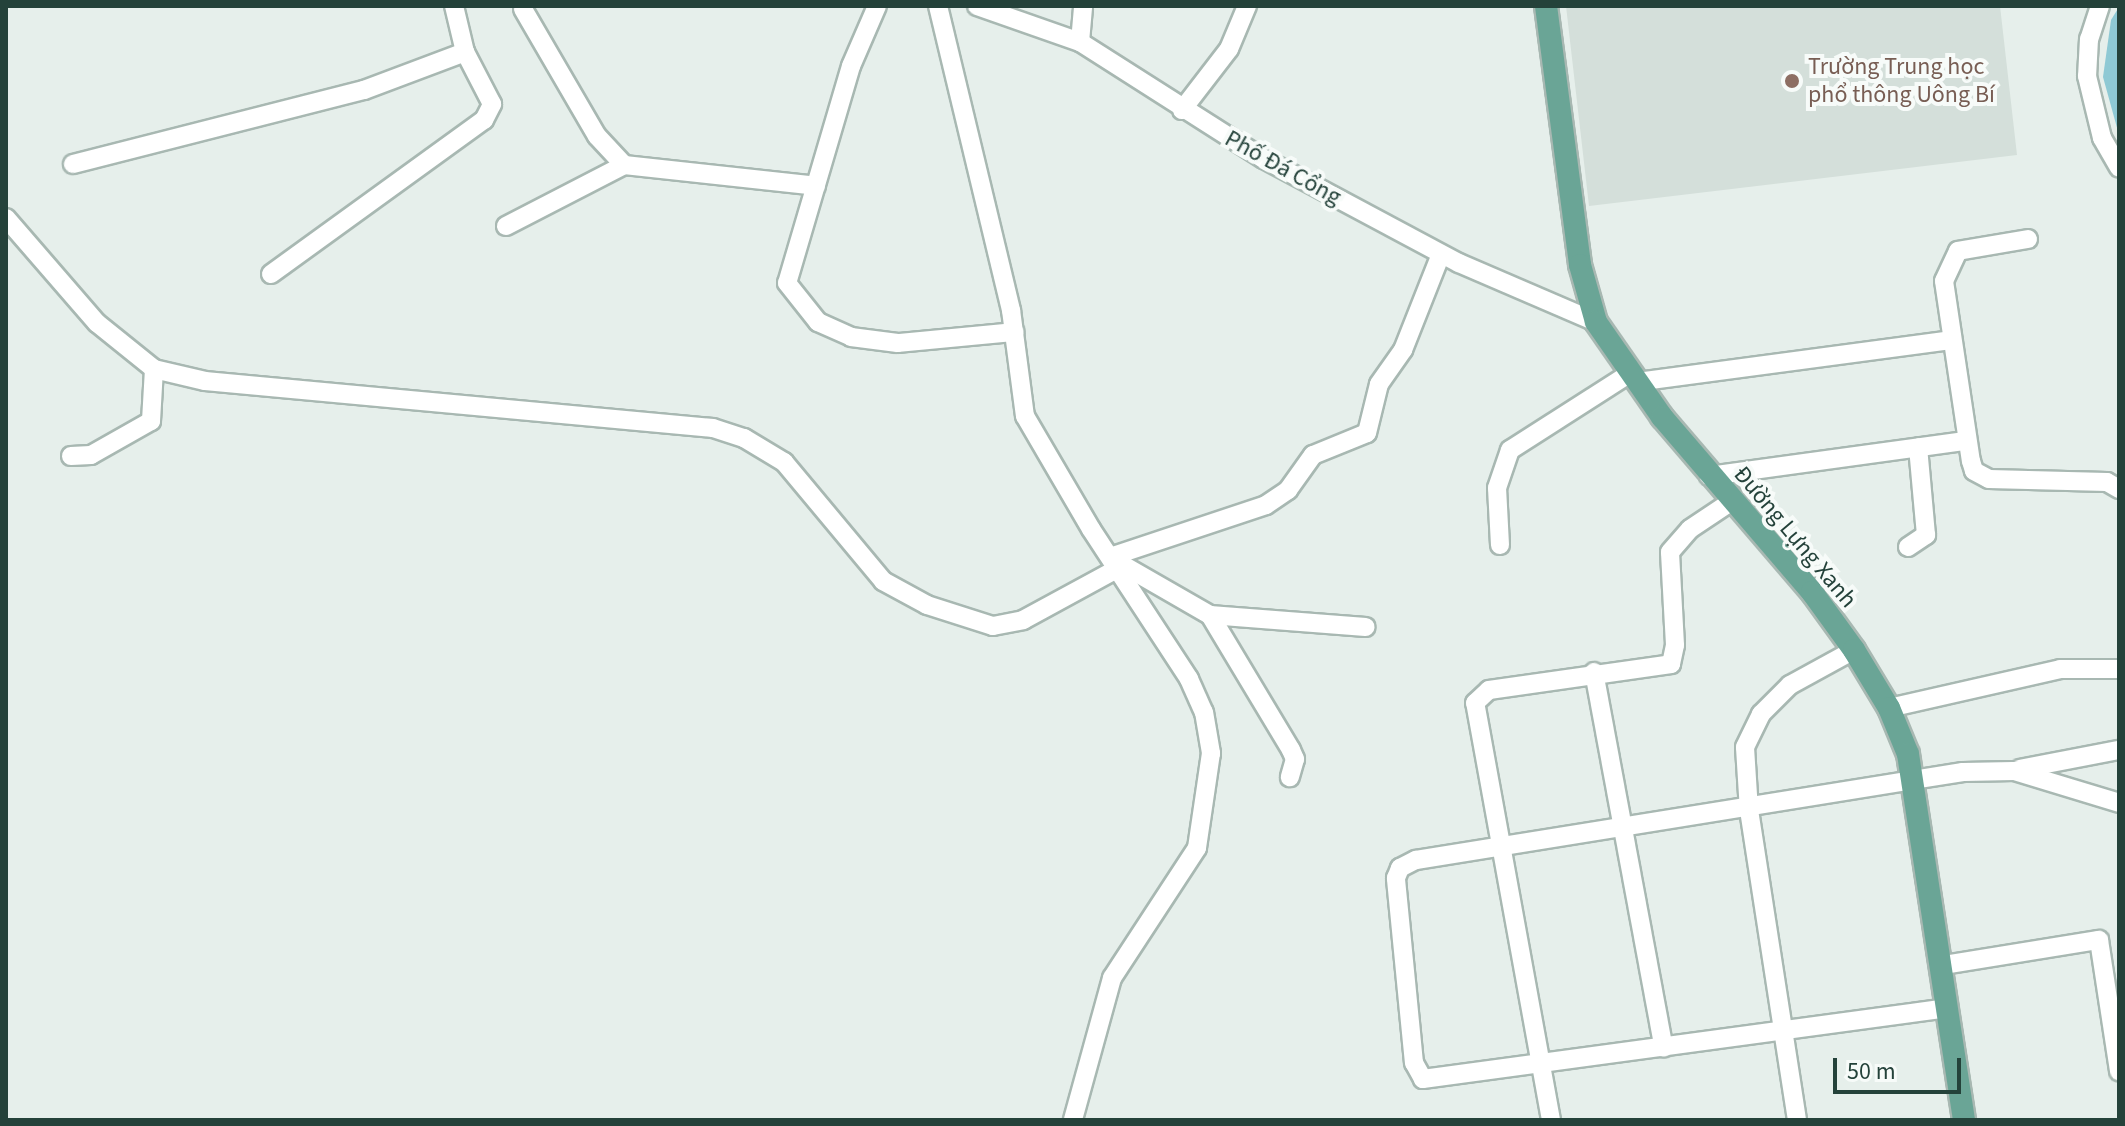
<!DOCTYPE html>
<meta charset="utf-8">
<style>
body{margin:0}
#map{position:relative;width:2125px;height:1126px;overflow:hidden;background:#e6efeb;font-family:"Source Sans 3",sans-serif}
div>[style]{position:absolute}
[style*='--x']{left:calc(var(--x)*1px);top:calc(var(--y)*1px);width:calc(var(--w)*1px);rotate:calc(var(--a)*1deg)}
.built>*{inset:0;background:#d4dfda}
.water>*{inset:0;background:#8ec9d4}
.roads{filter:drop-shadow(2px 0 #a8b8b2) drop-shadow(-2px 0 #a8b8b2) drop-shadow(0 2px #a8b8b2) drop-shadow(0 -2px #a8b8b2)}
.minor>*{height:18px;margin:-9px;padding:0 9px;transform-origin:9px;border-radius:9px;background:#fff}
.major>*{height:22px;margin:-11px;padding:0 11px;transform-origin:11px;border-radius:11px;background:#6aa596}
.dots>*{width:22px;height:22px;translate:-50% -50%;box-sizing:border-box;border:4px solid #f7fbf9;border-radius:50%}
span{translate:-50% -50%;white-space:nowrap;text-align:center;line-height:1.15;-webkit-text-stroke:8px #f7fbf9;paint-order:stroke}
.education-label{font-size:24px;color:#785e54}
.left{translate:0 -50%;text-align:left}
.street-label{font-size:24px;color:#24423a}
.frame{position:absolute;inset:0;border:8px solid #24423a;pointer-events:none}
.scale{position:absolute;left:1833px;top:1058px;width:128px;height:36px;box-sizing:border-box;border:4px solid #24423a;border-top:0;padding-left:10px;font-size:24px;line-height:28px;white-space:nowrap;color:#24423a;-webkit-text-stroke:6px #f7fbf9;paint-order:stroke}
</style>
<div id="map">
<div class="built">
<div style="clip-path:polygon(1566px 6px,2000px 6px,2017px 155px,1589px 206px)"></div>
</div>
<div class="water">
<div style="clip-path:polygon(2119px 7px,2119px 135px,2103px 77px,2111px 20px)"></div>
</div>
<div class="roads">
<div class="minor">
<div style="--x:877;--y:6;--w:65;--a:113.4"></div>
<div style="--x:851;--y:66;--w:226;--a:106.4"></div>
<div style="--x:787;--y:283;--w:50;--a:51.5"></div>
<div style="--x:818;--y:322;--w:36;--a:24"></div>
<div style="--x:851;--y:337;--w:47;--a:7.3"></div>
<div style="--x:898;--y:343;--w:117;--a:-5.4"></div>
<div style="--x:938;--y:6;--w:313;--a:76.5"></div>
<div style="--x:1011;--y:310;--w:107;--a:82.5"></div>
<div style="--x:1025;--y:416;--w:131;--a:59.7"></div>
<div style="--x:1091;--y:529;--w:179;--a:56.8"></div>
<div style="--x:1189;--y:679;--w:36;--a:66"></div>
<div style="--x:1204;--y:712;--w:42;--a:80.3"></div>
<div style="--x:1211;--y:753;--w:96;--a:98.4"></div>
<div style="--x:1197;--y:848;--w:155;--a:123.2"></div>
<div style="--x:1112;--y:978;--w:147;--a:105.4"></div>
<div style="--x:977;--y:6;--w:109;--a:19.3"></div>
<div style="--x:1080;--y:42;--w:218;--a:32.5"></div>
<div style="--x:1264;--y:159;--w:221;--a:28.1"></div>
<div style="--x:1459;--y:263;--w:149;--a:23.3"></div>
<div style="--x:2100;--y:6;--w:35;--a:108"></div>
<div style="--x:2089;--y:39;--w:37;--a:93"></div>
<div style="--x:2087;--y:76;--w:64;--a:76.4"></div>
<div style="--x:2102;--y:138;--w:34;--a:60"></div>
<div style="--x:523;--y:9;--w:147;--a:59.8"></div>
<div style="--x:597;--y:136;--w:40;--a:47"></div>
<div style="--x:1080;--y:42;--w:36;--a:-85"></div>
<div style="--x:1182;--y:110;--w:77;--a:-52.4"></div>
<div style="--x:1229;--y:49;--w:47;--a:-67.3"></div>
<div style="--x:73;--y:164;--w:300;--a:-14.3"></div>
<div style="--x:364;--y:90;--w:108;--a:-20.6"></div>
<div style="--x:6;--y:218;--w:139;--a:49.1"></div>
<div style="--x:97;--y:323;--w:73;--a:38.9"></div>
<div style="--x:154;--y:369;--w:52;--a:13.2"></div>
<div style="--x:205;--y:381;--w:510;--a:5.29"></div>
<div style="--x:713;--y:428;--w:33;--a:18"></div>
<div style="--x:744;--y:438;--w:47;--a:31"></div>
<div style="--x:784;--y:462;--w:155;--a:50.2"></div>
<div style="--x:883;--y:581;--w:50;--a:28.6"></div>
<div style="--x:927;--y:605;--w:69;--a:17.7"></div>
<div style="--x:993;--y:626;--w:31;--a:-11"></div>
<div style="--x:1023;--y:620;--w:107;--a:-28.5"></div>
<div style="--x:506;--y:226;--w:133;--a:-27.3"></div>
<div style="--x:624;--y:165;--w:193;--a:6.2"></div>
<div style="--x:2028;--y:239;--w:71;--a:170.3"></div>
<div style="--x:1958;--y:251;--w:33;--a:115"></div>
<div style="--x:1944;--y:281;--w:182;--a:81.5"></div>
<div style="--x:1971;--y:461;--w:10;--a:73"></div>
<div style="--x:1974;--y:471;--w:17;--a:28"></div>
<div style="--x:1989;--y:479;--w:118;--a:1.5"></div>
<div style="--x:2107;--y:482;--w:14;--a:30"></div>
<div style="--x:271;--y:274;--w:263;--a:-35.9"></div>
<div style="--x:484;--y:120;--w:18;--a:-63"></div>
<div style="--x:492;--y:104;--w:59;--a:-117.4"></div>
<div style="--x:465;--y:52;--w:47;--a:-103.4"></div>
<div style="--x:1637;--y:382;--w:317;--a:-7.6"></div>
<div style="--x:71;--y:456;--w:20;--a:-3"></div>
<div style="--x:91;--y:455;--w:69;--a:-29.5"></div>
<div style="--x:151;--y:421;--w:52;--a:-86.7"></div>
<div style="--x:1709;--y:476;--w:259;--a:-7.8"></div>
<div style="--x:1500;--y:545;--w:57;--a:-93"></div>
<div style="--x:1497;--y:488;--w:40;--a:-71.1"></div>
<div style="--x:1510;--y:450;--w:145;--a:-32.6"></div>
<div style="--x:1908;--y:547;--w:22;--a:-34"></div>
<div style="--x:1926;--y:535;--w:88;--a:-95.2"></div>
<div style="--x:1110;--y:557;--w:164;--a:-18.4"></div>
<div style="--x:1266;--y:505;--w:27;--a:-34"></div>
<div style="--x:1288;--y:490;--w:43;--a:-54.5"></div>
<div style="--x:1313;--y:455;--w:58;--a:-22.2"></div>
<div style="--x:1367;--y:433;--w:50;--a:-76.2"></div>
<div style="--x:1379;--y:384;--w:42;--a:-54.8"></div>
<div style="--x:1403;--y:350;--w:103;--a:-68.4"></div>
<div style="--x:1116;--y:561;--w:108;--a:29.9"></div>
<div style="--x:1210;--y:615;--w:157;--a:59"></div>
<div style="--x:1291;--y:750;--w:10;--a:66"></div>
<div style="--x:1295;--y:759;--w:19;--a:106"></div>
<div style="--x:1210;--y:615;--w:156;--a:4.4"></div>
<div style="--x:1594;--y:672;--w:382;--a:79.5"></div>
<div style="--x:1889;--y:708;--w:175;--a:-12.8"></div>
<div style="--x:2060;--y:669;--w:59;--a:0"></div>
<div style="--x:2020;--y:769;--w:101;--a:-10.9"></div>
<div style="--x:1944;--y:965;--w:157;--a:-9.2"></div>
<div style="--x:2099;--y:940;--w:133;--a:81.3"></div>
<div style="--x:1948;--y:1008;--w:530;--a:172.3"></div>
<div style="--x:1423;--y:1079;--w:18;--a:-119"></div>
<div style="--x:1414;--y:1063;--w:186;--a:-95.6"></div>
<div style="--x:1396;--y:878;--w:11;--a:-68"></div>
<div style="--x:1400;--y:868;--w:18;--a:-27"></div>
<div style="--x:1416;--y:860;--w:554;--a:-9.14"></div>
<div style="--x:1963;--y:772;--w:51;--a:-1.1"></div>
<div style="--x:2014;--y:771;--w:110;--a:16.9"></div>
<div style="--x:1551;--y:1120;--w:424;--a:-100.3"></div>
<div style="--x:1475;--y:703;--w:19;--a:-43"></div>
<div style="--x:1489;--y:690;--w:184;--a:-8.1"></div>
<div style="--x:1671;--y:664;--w:19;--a:-78"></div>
<div style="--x:1675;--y:645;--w:93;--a:-93.1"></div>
<div style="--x:1670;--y:552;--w:30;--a:-49"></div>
<div style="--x:1690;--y:529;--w:50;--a:-33.7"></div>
<div style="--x:1797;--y:1120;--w:313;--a:-98.8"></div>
<div style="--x:1749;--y:811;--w:64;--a:-93.6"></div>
<div style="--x:1745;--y:747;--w:37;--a:-64"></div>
<div style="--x:1761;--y:714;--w:41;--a:-45"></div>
<div style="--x:1790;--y:685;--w:73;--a:-28.7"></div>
</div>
<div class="major">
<div style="--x:1546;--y:6;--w:261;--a:82.5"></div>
<div style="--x:1580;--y:265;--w:59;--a:74.3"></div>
<div style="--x:1596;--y:322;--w:116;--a:55.2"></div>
<div style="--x:1662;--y:417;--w:230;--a:49.4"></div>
<div style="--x:1812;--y:592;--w:72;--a:54.1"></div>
<div style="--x:1854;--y:650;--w:68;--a:58.9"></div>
<div style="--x:1889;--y:708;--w:50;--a:67.6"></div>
<div style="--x:1908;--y:754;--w:370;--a:81.3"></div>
</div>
</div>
<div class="dots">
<div style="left:1792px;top:81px;background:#8d6e63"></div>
</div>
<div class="education-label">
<span class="left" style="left:1808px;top:81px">Trường Trung học<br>phổ thông Uông Bí</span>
</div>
<div class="street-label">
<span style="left:1283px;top:168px;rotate:29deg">Phố Đá Cổng</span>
<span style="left:1795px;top:537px;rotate:50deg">Đường Lựng Xanh</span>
</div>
<div class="frame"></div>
<div class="scale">50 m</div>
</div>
